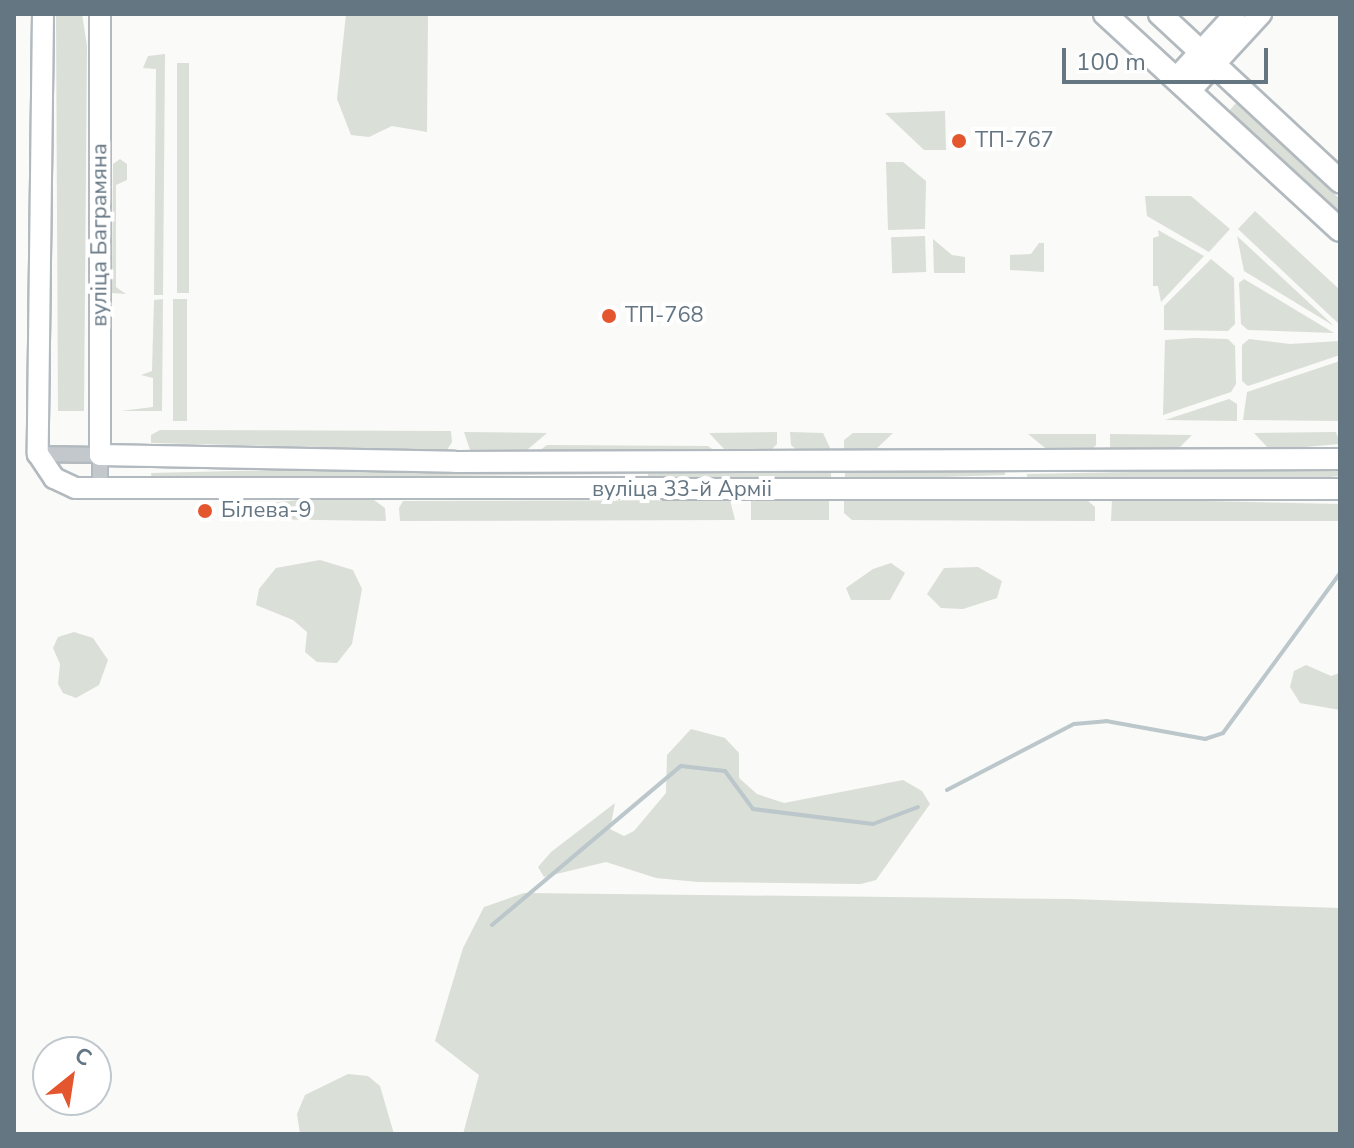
<!DOCTYPE html>
<meta charset="utf-8">
<style>
body{margin:0}
#map{position:relative;width:1354px;height:1148px;overflow:hidden;background:#fafaf8;font-family:"Nunito Sans",sans-serif}
div>[style]{position:absolute}
[style*='--x']{left:calc(var(--x)*1px);top:calc(var(--y)*1px);width:calc(var(--w)*1px);rotate:calc(var(--a)*1deg)}
.green>*{inset:0;background:#dadfd7;transform-origin:0 0}
.stream>*{height:4px;margin:-2px;padding:0 2px;transform-origin:2px;border-radius:2px;background:#bbc7cb}
.roads{filter:drop-shadow(2px 0 #b3babf) drop-shadow(-2px 0 #b3babf) drop-shadow(0 2px #b3babf) drop-shadow(0 -2px #b3babf)}
.street>*{height:14px;margin:-7px;padding:0 7px;transform-origin:7px;border-radius:7px;background:#c3c8cc}
.secondary>*{height:20px;margin:-10px;padding:0 10px;transform-origin:10px;border-radius:10px;background:#fff}
.primary>*{height:22px;margin:-11px;padding:0 11px;transform-origin:11px;border-radius:11px;background:#fff}
.dots>*{width:22px;height:22px;translate:-50% -50%;box-sizing:border-box;border:4px solid #fff;border-radius:50%}
span{translate:-50% -50%;white-space:nowrap;text-align:center;line-height:1.15;-webkit-text-stroke:8px #fff;paint-order:stroke}
.poi-label{font-size:22px;color:#657683}
.left{translate:0 -50%;text-align:left}
.street-label{font-size:22px;color:#657683}
.frame{position:absolute;inset:0;border:16px solid #657683;pointer-events:none}
.north{position:absolute;left:32px;top:1036px;width:80px;height:80px;box-sizing:border-box;background:#fff;border:2px solid #c1c8cd;border-radius:50%;rotate:30deg;font-size:22px;font-weight:700;line-height:32px;text-align:center;color:#657683}
.north::after{content:'';display:block;margin:auto;width:28px;height:36px;background:#e4572e;clip-path:polygon(50% 0,100% 100%,50% 72%,0 100%)}
.scale{position:absolute;left:1062px;top:48px;width:206px;height:36px;box-sizing:border-box;border:4px solid #657683;border-top:0;padding-left:10px;font-size:24px;line-height:28px;white-space:nowrap;color:#657683;-webkit-text-stroke:6px #fff;paint-order:stroke}
</style>
<div id="map">
<div class="green">
<div style="clip-path:polygon(56px 14px,82px 14px,87px 46px,84px 411px,58px 411px)"></div>
<div style="clip-path:polygon(346px 14px,428px 14px,427px 132px,392px 126px,369px 137px,351px 135px,337px 99px)"></div>
<div style="clip-path:polygon(165px 54px,163px 295px,154px 295px,156px 69px,143px 68px,148px 56px)"></div>
<div style="left:177px;top:63px;width:12px;height:230px"></div>
<div style="clip-path:polygon(1236px 103px,1340px 199px,1340px 212px,1229px 111px)"></div>
<div style="clip-path:polygon(945px 111px,946px 150px,924px 150px,885px 113px)"></div>
<div style="clip-path:polygon(120px 159px,127px 164px,127px 180px,116px 185px,116px 287px,126px 294px,112px 293px,113px 164px)"></div>
<div style="clip-path:polygon(886px 162px,903px 162px,926px 181px,925px 229px,888px 230px)"></div>
<div style="clip-path:polygon(1145px 196px,1191px 196px,1230px 229px,1209px 252px,1147px 216px)"></div>
<div style="clip-path:polygon(1255px 211px,1340px 290px,1340px 325px,1238px 229px)"></div>
<div style="clip-path:polygon(1158px 230px,1204px 256px,1161px 302px,1158px 286px,1153px 286px,1153px 238px,1159px 236px)"></div>
<div style="left:925px;top:236px;width:36px;height:34px;rotate:88deg"></div>
<div style="clip-path:polygon(1237px 236px,1334px 326px,1244px 271px)"></div>
<div style="clip-path:polygon(933px 239px,952px 255px,965px 257px,965px 273px,934px 273px)"></div>
<div style="clip-path:polygon(1039px 243px,1044px 243px,1044px 272px,1010px 270px,1010px 255px,1031px 254px)"></div>
<div style="clip-path:polygon(1211px 259px,1234px 278px,1235px 324px,1228px 331px,1164px 330px,1164px 306px)"></div>
<div style="clip-path:polygon(1244px 279px,1334px 333px,1248px 330px,1241px 324px,1239px 283px)"></div>
<div style="clip-path:polygon(163px 299px,162px 411px,121px 411px,153px 407px,153px 378px,141px 375px,152px 371px,154px 300px)"></div>
<div style="left:173px;top:299px;width:14px;height:122px"></div>
<div style="clip-path:polygon(1194px 338px,1228px 339px,1235px 346px,1236px 384px,1231px 392px,1163px 415px,1165px 340px)"></div>
<div style="clip-path:polygon(1249px 339px,1290px 344px,1340px 341px,1340px 355px,1248px 386px,1242px 381px,1242px 345px)"></div>
<div style="clip-path:polygon(1340px 361px,1340px 421px,1243px 420px,1247px 392px)"></div>
<div style="clip-path:polygon(1229px 399px,1237px 404px,1237px 421px,1165px 420px)"></div>
<div style="clip-path:polygon(160px 430px,451px 431px,452px 442px,447px 450px,151px 443px,151px 435px)"></div>
<div style="clip-path:polygon(464px 432px,547px 433px,527px 450px,470px 450px)"></div>
<div style="clip-path:polygon(777px 432px,777px 444px,771px 450px,725px 450px,709px 433px)"></div>
<div style="clip-path:polygon(790px 432px,823px 433px,831px 450px,798px 451px,791px 445px)"></div>
<div style="clip-path:polygon(1336px 432px,1340px 444px,1270px 450px,1254px 433px)"></div>
<div style="clip-path:polygon(853px 433px,893px 433px,874px 451px,844px 450px,844px 440px)"></div>
<div style="clip-path:polygon(1028px 434px,1096px 434px,1096px 445px,1091px 451px,1050px 452px)"></div>
<div style="clip-path:polygon(1110px 434px,1192px 435px,1175px 452px,1117px 452px,1110px 448px)"></div>
<div style="clip-path:polygon(547px 445px,708px 446px,715px 451px,539px 451px)"></div>
<div style="clip-path:polygon(1340px 468px,1340px 476px,1297px 480px,1027px 479px,1027px 474px)"></div>
<div style="clip-path:polygon(311px 469px,626px 470px,627px 474px,152px 479px,151px 473px)"></div>
<div style="clip-path:polygon(749px 469px,831px 469px,831px 480px,648px 479px,648px 474px)"></div>
<div style="clip-path:polygon(1005px 469px,1005px 475px,845px 480px,845px 471px)"></div>
<div style="clip-path:polygon(844px 499px,1087px 500px,1095px 507px,1095px 521px,852px 520px,844px 513px)"></div>
<div style="clip-path:polygon(1112px 499px,1340px 504px,1340px 521px,1111px 521px)"></div>
<div style="clip-path:polygon(298px 500px,374px 500px,385px 508px,386px 521px,255px 519px,244px 506px)"></div>
<div style="clip-path:polygon(730px 500px,735px 520px,400px 521px,399px 508px,403px 501px)"></div>
<div style="left:751px;top:500px;width:78px;height:20px"></div>
<div style="clip-path:polygon(320px 560px,353px 570px,362px 589px,352px 644px,337px 663px,317px 662px,305px 652px,307px 632px,293px 620px,256px 605px,259px 589px,276px 568px)"></div>
<div style="clip-path:polygon(891px 563px,905px 573px,890px 600px,851px 600px,846px 588px,873px 569px)"></div>
<div style="clip-path:polygon(978px 567px,1002px 581px,997px 598px,963px 609px,941px 608px,927px 594px,944px 568px)"></div>
<div style="clip-path:polygon(74px 632px,93px 638px,108px 660px,99px 685px,76px 698px,63px 693px,58px 684px,60px 664px,53px 648px,58px 637px)"></div>
<div style="clip-path:polygon(1306px 665px,1331px 676px,1340px 673px,1340px 710px,1300px 703px,1290px 687px,1294px 671px)"></div>
<div style="clip-path:polygon(691px 729px,725px 738px,739px 753px,739px 778px,757px 794px,784px 803px,903px 780px,922px 791px,930px 804px,876px 880px,861px 884px,698px 882px,656px 878px,606px 862px,544px 877px,538px 867px,551px 852px,615px 803px,610px 829px,624px 836px,634px 831px,666px 793px,667px 755px)"></div>
<div style="clip-path:polygon(524px 893px,1070px 899px,1340px 908px,1340px 1134px,463px 1134px,479px 1075px,435px 1041px,463px 948px,484px 907px)"></div>
<div style="clip-path:polygon(348px 1074px,368px 1076px,380px 1086px,394px 1134px,300px 1134px,297px 1114px,305px 1095px)"></div>
</div>
<div class="stream">
<div style="--x:947;--y:790;--w:143;--a:-27.5"></div>
<div style="--x:1074;--y:724;--w:32;--a:-5"></div>
<div style="--x:1106;--y:721;--w:101;--a:10.3"></div>
<div style="--x:1205;--y:739;--w:19;--a:-18"></div>
<div style="--x:1223;--y:733;--w:198;--a:-53.8"></div>
<div style="--x:492;--y:925;--w:247;--a:-40.1"></div>
<div style="--x:681;--y:766;--w:44;--a:6.5"></div>
<div style="--x:725;--y:771;--w:47;--a:53.6"></div>
<div style="--x:753;--y:809;--w:121;--a:7.1"></div>
<div style="--x:873;--y:824;--w:48;--a:-20.7"></div>
</div>
<div class="roads">
<div class="street">
<div style="--x:38;--y:454;--w:62;--a:0.9"></div>
<div style="--x:100;--y:455;--w:35;--a:90"></div>
</div>
<div class="secondary">
<div style="--x:43;--y:14;--w:440;--a:90.7"></div>
<div style="--x:38;--y:454;--w:29;--a:56"></div>
<div style="--x:54;--y:478;--w:23;--a:25"></div>
<div style="--x:75;--y:488;--w:1265;--a:0.05"></div>
<div style="--x:100;--y:14;--w:441;--a:90"></div>
<div style="--x:100;--y:455;--w:355;--a:1.1"></div>
<div style="--x:455;--y:462;--w:885;--a:-0.19"></div>
<div style="--x:1176;--y:78;--w:87;--a:-47.3"></div>
<div style="--x:1190;--y:91;--w:105;--a:-47.3"></div>
</div>
<div class="primary">
<div style="--x:1105;--y:14;--w:319;--a:42.6"></div>
<div style="--x:1160;--y:14;--w:246;--a:42.9"></div>
</div>
</div>
<div class="dots">
<div style="left:959px;top:141px;background:#e4572e"></div>
<div style="left:609px;top:316px;background:#e4572e"></div>
<div style="left:205px;top:511px;background:#e4572e"></div>
</div>
<div class="poi-label">
<span class="left" style="left:975px;top:141px">ТП-767</span>
<span class="left" style="left:625px;top:316px">ТП-768</span>
<span class="left" style="left:221px;top:511px">Білева-9</span>
</div>
<div class="street-label">
<span style="left:100px;top:235px;rotate:-90deg">вуліца Баграмяна</span>
<span style="left:682px;top:490px">вуліца 33-й Арміі</span>
</div>
<div class="frame"></div>
<div class="north">С</div>
<div class="scale">100 m</div>
</div>
